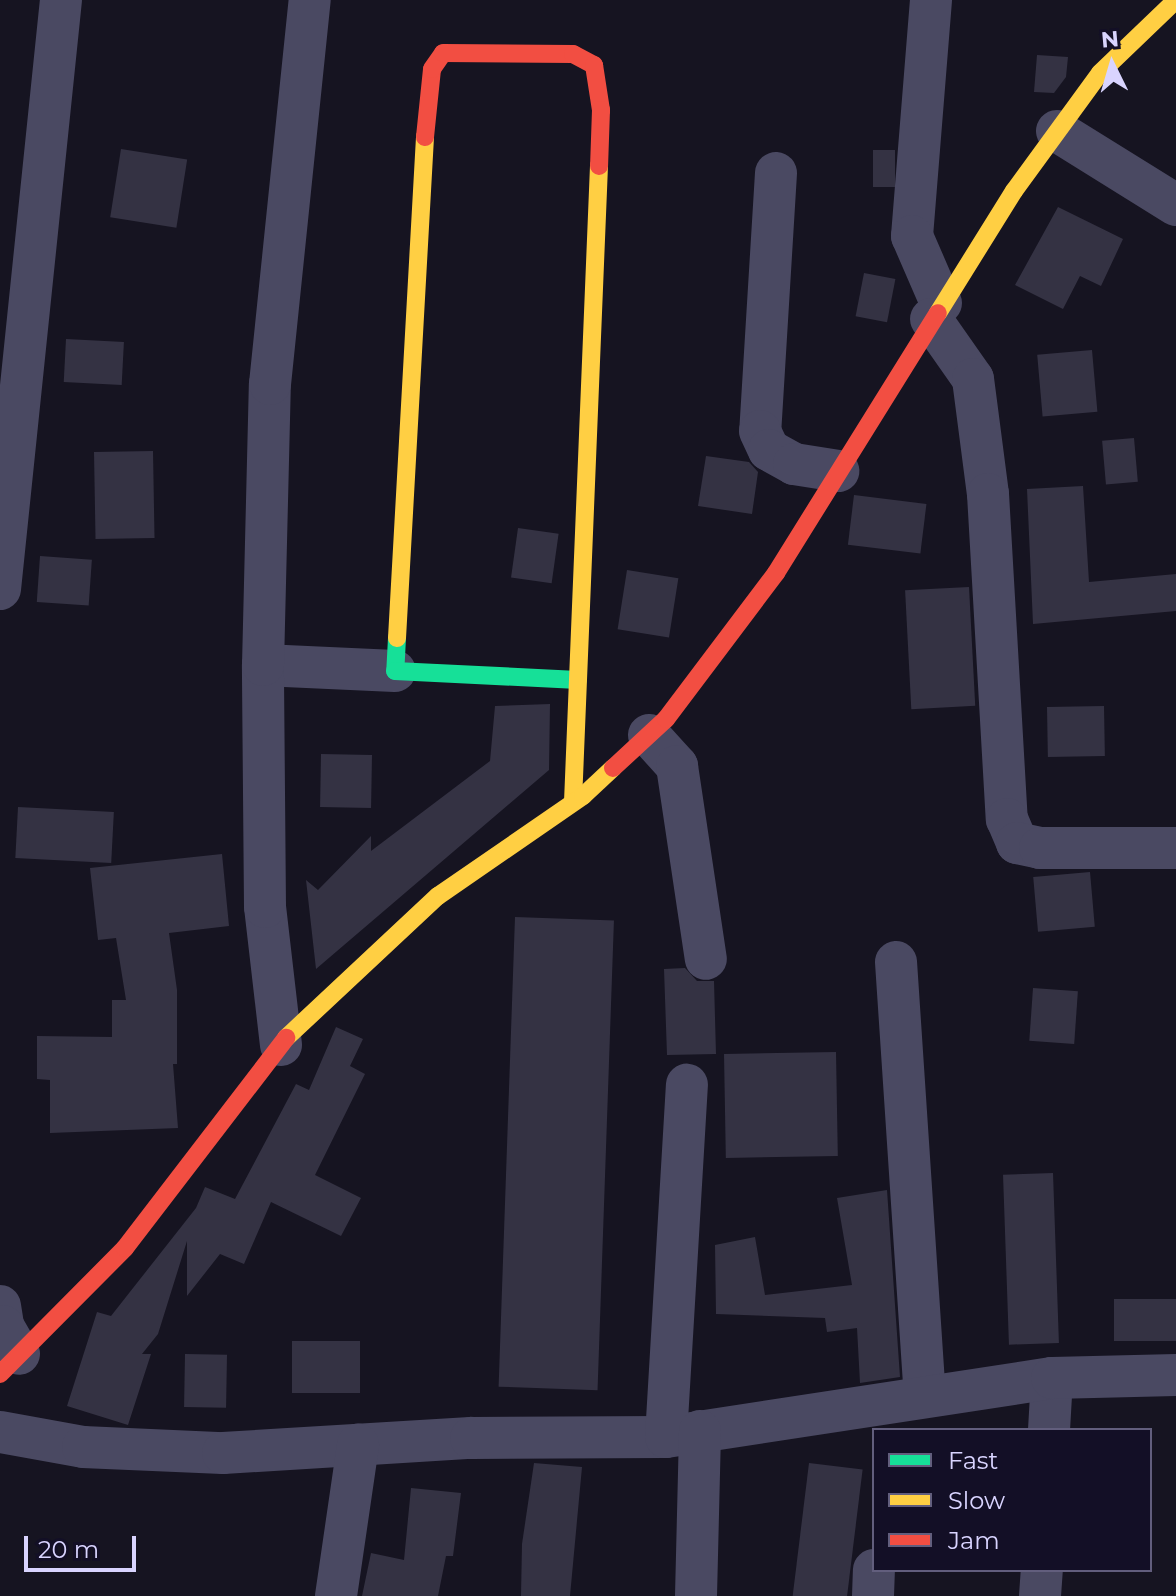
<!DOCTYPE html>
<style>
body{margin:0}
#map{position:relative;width:1176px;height:1596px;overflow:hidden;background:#161421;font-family:Montserrat,sans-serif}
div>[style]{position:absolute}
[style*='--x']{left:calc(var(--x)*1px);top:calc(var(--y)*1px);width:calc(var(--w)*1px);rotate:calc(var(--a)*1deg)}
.building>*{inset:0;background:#343243;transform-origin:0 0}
.street>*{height:42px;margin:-21px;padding:0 21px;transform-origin:21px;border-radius:21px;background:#4a4962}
.fast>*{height:18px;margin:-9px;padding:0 9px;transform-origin:9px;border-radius:9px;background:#16e098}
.slow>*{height:18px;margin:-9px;padding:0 9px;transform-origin:9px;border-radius:9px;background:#ffcf43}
.jam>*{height:18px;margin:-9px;padding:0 9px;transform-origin:9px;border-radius:9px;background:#f24e42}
span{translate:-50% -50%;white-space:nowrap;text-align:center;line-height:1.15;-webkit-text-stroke:8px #130f26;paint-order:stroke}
.legend{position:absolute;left:872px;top:1428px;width:280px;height:144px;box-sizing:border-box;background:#130f26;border:2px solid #625e7d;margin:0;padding:10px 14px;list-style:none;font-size:24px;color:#d9d4ff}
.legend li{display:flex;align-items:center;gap:16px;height:40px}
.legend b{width:40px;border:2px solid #625e7d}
.north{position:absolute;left:1072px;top:24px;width:80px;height:80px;-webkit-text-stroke:6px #130f26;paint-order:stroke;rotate:355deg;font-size:22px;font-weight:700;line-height:32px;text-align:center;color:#d9d4ff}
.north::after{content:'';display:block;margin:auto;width:28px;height:36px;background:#d9d4ff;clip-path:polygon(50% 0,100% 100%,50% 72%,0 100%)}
.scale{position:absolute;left:24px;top:1536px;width:112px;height:36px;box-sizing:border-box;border:4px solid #d9d4ff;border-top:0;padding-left:10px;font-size:24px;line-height:28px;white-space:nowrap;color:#d9d4ff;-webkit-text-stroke:6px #130f26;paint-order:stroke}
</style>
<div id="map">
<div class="building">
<div style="clip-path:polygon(1037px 55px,1068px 57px,1066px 77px,1054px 93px,1034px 92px)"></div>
<div style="left:121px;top:149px;width:67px;height:69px;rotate:9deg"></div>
<div style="left:873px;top:150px;width:22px;height:37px"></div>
<div style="clip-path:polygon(1058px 207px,1123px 239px,1101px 286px,1080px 276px,1063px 309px,1015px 285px)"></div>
<div style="left:864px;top:273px;width:32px;height:44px;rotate:11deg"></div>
<div style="left:66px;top:339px;width:58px;height:43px;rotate:3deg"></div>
<div style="left:1092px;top:350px;width:62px;height:55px;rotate:85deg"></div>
<div style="left:1134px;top:438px;width:44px;height:32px;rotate:85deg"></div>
<div style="left:153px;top:451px;width:87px;height:59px;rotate:89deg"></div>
<div style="clip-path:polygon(706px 456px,749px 462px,758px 472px,752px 514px,698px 506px)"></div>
<div style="clip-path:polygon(1083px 486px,1089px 582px,1176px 574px,1176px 611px,1033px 624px,1027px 489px)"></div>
<div style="left:854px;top:495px;width:73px;height:50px;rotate:7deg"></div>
<div style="left:518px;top:528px;width:41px;height:50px;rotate:8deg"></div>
<div style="left:40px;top:556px;width:52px;height:46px;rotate:4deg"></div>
<div style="left:627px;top:570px;width:52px;height:60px;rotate:9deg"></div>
<div style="left:969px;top:587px;width:119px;height:64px;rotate:87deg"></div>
<div style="clip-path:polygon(550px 704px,549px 770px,316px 969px,306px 880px,318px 890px,371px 836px,371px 851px,490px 761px,495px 706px)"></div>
<div style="left:1104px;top:706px;width:50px;height:57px;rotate:89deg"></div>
<div style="left:321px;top:754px;width:51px;height:53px;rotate:1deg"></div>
<div style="left:18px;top:807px;width:96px;height:51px;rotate:3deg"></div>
<div style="clip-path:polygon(222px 854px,229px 926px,169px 933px,177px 990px,177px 1064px,173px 1064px,178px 1128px,50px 1133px,50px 1080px,37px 1079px,37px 1036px,112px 1037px,112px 1000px,126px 1000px,116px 938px,98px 940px,90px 868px)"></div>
<div style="left:1090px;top:872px;width:55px;height:57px;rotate:85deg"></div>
<div style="left:515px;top:917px;width:99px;height:470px;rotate:2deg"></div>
<div style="clip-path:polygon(685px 968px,697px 981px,714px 981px,716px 1054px,667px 1055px,664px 969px)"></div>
<div style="left:1033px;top:988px;width:45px;height:53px;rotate:4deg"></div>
<div style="clip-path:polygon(336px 1027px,363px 1039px,350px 1066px,365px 1074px,315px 1175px,361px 1198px,341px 1236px,271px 1202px,244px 1264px,220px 1254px,187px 1296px,187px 1241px,158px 1334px,142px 1354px,151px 1354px,128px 1425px,67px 1406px,97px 1312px,111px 1316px,196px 1208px,205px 1187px,235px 1199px,296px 1084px,309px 1090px)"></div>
<div style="left:836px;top:1052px;width:104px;height:112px;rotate:89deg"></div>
<div style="left:1053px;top:1173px;width:170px;height:50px;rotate:88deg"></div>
<div style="clip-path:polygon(887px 1190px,900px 1377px,860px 1383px,857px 1328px,827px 1332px,825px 1318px,716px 1314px,715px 1245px,755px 1237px,765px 1295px,852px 1285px,837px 1198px)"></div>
<div style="left:1176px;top:1299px;width:42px;height:62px;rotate:90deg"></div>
<div style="left:360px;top:1341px;width:52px;height:68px;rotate:90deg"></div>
<div style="left:185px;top:1354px;width:42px;height:53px;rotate:1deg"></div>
<div style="clip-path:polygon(534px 1463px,582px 1467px,570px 1596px,521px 1596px,522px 1544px)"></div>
<div style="left:809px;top:1463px;width:54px;height:134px;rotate:7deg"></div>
<div style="clip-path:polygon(411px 1488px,461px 1493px,453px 1556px,446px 1556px,438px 1596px,362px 1596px,371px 1553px,404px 1560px)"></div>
</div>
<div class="street">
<div style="--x:931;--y:0;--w:237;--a:94.6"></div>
<div style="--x:912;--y:236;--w:73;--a:66.6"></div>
<div style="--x:1057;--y:131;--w:140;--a:31.9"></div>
<div style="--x:776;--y:173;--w:258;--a:93.5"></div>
<div style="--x:760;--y:431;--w:21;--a:65"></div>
<div style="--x:769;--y:450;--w:29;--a:29"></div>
<div style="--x:794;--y:464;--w:45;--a:9"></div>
<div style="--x:931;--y:319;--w:73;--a:55"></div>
<div style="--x:973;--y:379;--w:116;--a:82.6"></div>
<div style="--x:988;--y:494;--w:326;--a:86.7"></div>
<div style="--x:1007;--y:819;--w:26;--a:67"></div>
<div style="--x:1017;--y:843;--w:24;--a:12"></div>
<div style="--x:1040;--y:848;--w:136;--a:0"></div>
<div style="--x:0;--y:589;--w:592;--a:-84.09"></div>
<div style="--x:263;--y:665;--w:132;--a:2.6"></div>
<div style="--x:649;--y:735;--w:42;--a:47.9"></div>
<div style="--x:677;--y:766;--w:195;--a:81.5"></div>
<div style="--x:896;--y:962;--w:435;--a:86.2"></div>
<div style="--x:281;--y:1045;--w:139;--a:-96.6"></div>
<div style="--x:265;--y:907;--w:242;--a:-90.5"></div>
<div style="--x:263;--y:665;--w:281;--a:-88.6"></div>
<div style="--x:270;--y:384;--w:386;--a:-84.1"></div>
<div style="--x:0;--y:1306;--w:20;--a:81"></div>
<div style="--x:3;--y:1326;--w:32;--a:60"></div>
<div style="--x:1049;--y:1430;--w:52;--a:-86.7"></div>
<div style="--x:0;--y:1432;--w:84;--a:10.2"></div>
<div style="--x:83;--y:1447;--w:140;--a:2.5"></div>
<div style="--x:223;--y:1453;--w:248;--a:-3.5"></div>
<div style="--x:471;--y:1438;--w:195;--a:-0.3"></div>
<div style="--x:666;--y:1437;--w:390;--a:-8.7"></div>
<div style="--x:1052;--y:1378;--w:124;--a:-1.4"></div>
<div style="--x:666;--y:1437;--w:353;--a:-86.6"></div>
<div style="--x:336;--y:1596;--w:153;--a:-81.7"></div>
<div style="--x:696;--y:1596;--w:165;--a:-88.6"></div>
<div style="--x:873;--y:1596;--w:26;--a:-88"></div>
<div style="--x:1040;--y:1596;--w:26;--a:-86"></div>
</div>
<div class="fast">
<div style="--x:397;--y:638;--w:33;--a:93"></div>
<div style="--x:395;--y:671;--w:183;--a:2.8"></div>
</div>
<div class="slow">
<div style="--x:938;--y:313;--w:144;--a:-58.1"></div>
<div style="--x:1014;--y:191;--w:146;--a:-53.9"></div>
<div style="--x:1100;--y:73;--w:105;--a:-43.8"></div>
<div style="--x:397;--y:638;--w:502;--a:-86.8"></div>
<div style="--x:573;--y:802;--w:637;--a:-87.66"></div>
<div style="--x:286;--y:1038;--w:208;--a:-43.1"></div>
<div style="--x:438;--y:896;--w:176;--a:-34.6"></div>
<div style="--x:583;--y:796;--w:41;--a:-43"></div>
</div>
<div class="jam">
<div style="--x:425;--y:137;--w:68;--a:-84.1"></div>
<div style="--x:432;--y:69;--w:19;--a:-55"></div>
<div style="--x:443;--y:53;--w:130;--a:0.4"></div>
<div style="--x:573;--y:54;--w:24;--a:28"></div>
<div style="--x:594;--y:65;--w:46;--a:81.2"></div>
<div style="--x:601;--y:110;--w:56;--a:92"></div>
<div style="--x:613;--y:768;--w:72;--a:-42.8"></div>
<div style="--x:666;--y:719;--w:183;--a:-53"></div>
<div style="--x:776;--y:573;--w:306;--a:-58.1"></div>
<div style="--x:0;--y:1374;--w:177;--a:-45.2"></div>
<div style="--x:125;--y:1248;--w:265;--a:-52.5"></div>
</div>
<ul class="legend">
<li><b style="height:10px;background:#16e098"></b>Fast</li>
<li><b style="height:10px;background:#ffcf43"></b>Slow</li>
<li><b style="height:10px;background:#f24e42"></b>Jam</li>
</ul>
<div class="north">N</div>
<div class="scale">20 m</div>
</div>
